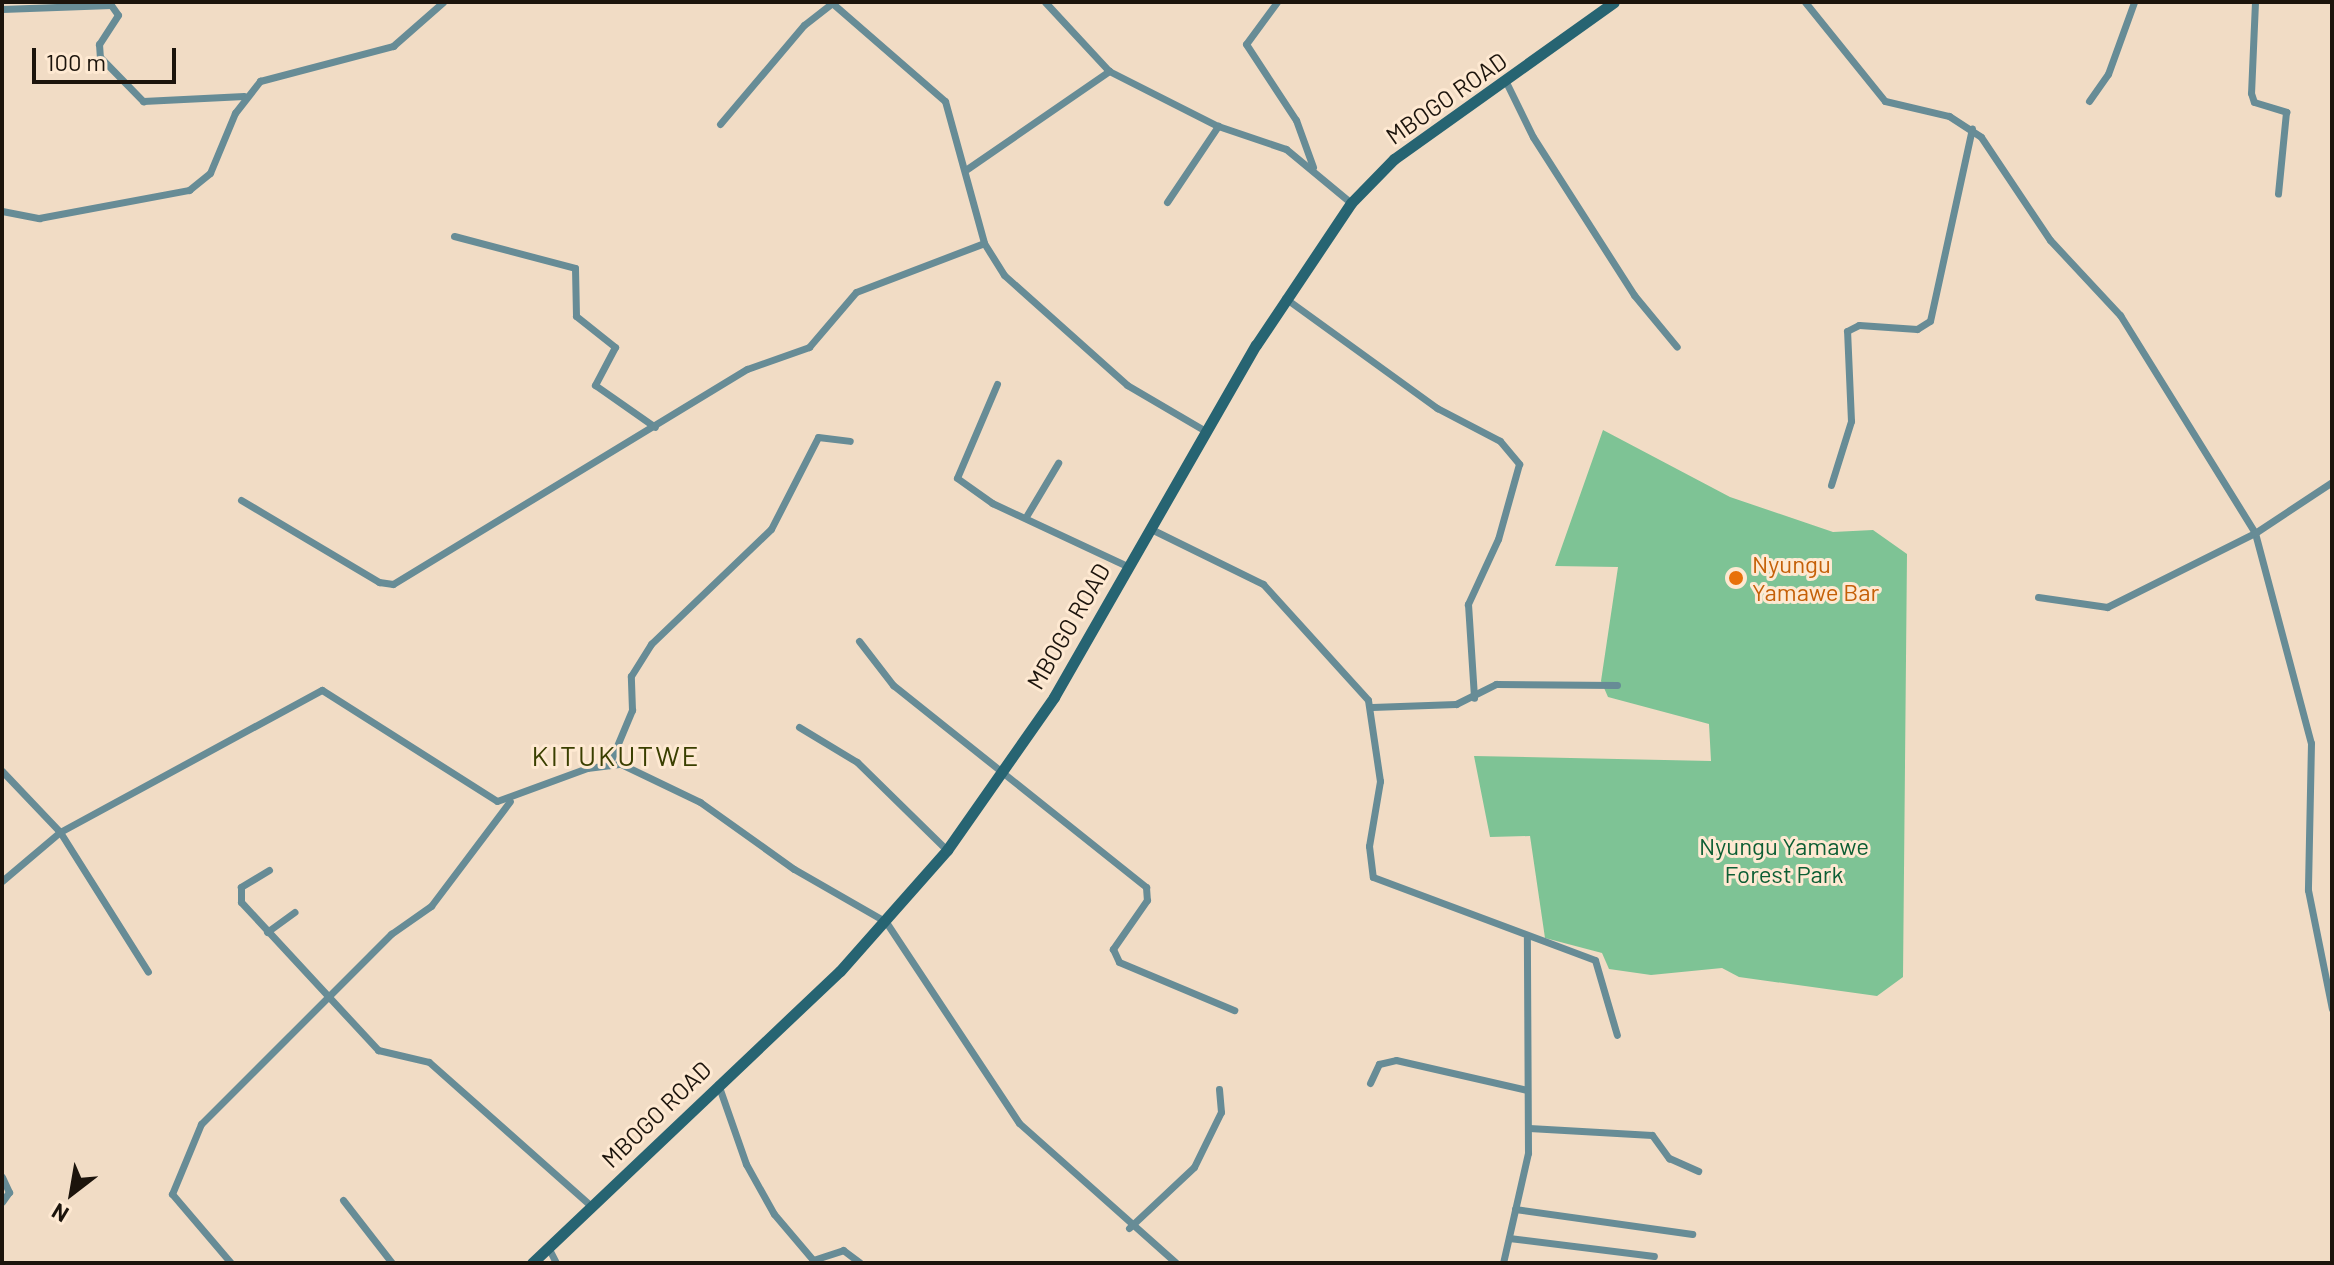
<!DOCTYPE html>
<style>
body{margin:0}
#map{position:relative;width:2334px;height:1265px;overflow:hidden;background:#f1dcc5;font-family:Barlow,sans-serif}
div>[style]{position:absolute}
[style*='--x']{left:calc(var(--x)*1px);top:calc(var(--y)*1px);width:calc(var(--w)*1px);rotate:calc(var(--a)*1deg)}
.forest>*{inset:0;background:#7ec395}
.street>*{height:7px;margin:-3.5px;padding:0 3.5px;transform-origin:3.5px;border-radius:3.5px;background:#678c96}
.secondary>*{height:11px;margin:-5.5px;padding:0 5.5px;transform-origin:5.5px;border-radius:5.5px;background:#276472}
.dots>*{width:22px;height:22px;translate:-50% -50%;box-sizing:border-box;border:4px solid #fee9d2;border-radius:50%}
span{translate:-50% -50%;white-space:nowrap;text-align:center;line-height:1.15;-webkit-text-stroke:6px #fee9d2;paint-order:stroke}
.street-label{font-size:24px;color:#1c140c}
.food-label{font-size:24px;color:#c56008}
.left{translate:0 -50%;text-align:left}
.park-label{font-size:24px;color:#0d5e34}
.quarter-label{font-size:28px;color:#3a3f00;letter-spacing:2px}
.frame{position:absolute;inset:0;border:4px solid #1c140c;pointer-events:none}
.north{position:absolute;left:32px;top:1153px;width:80px;height:80px;-webkit-text-stroke:6px #fee9d2;paint-order:stroke;rotate:211deg;font-size:22px;font-weight:700;line-height:32px;text-align:center;color:#1c140c}
.north::after{content:'';display:block;margin:auto;width:28px;height:36px;background:#1c140c;clip-path:polygon(50% 0,100% 100%,50% 72%,0 100%)}
.scale{position:absolute;left:32px;top:48px;width:144px;height:36px;box-sizing:border-box;border:4px solid #1c140c;border-top:0;padding-left:10px;font-size:24px;line-height:28px;white-space:nowrap;color:#1c140c;-webkit-text-stroke:6px #fee9d2;paint-order:stroke}
</style>
<div id="map">
<div class="forest">
<div style="clip-path:polygon(1603px 430px,1730px 497px,1833px 532px,1873px 530px,1907px 554px,1903px 977px,1877px 996px,1739px 977px,1722px 968px,1651px 975px,1609px 969px,1602px 953px,1545px 938px,1530px 836px,1490px 837px,1474px 756px,1711px 761px,1709px 724px,1608px 697px,1601px 681px,1618px 567px,1555px 566px)"></div>
</div>
<div class="street">
<div style="--x:831;--y:2;--w:151;--a:41"></div>
<div style="--x:945;--y:101;--w:147;--a:74.6"></div>
<div style="--x:984;--y:243;--w:38;--a:58"></div>
<div style="--x:1004;--y:275;--w:165;--a:41.8"></div>
<div style="--x:1127;--y:385;--w:93;--a:30.4"></div>
<div style="--x:1045;--y:2;--w:94;--a:47.2"></div>
<div style="--x:1109;--y:71;--w:122;--a:26.8"></div>
<div style="--x:1218;--y:126;--w:72;--a:18.7"></div>
<div style="--x:1286;--y:149;--w:85;--a:39.7"></div>
<div style="--x:1277;--y:2;--w:52;--a:126.4"></div>
<div style="--x:1246;--y:44;--w:91;--a:56.7"></div>
<div style="--x:1296;--y:120;--w:50;--a:70.1"></div>
<div style="--x:1805;--y:2;--w:127;--a:51.1"></div>
<div style="--x:1885;--y:101;--w:66;--a:13.2"></div>
<div style="--x:1949;--y:116;--w:38;--a:33"></div>
<div style="--x:1981;--y:137;--w:124;--a:56.2"></div>
<div style="--x:2050;--y:240;--w:103;--a:47"></div>
<div style="--x:2120;--y:315;--w:256;--a:58.2"></div>
<div style="--x:2255;--y:533;--w:217;--a:75.1"></div>
<div style="--x:2311;--y:743;--w:147;--a:91.2"></div>
<div style="--x:2308;--y:890;--w:121;--a:78.6"></div>
<div style="--x:2255;--y:2;--w:91;--a:92.5"></div>
<div style="--x:2251;--y:93;--w:9;--a:72"></div>
<div style="--x:2254;--y:102;--w:34;--a:17"></div>
<div style="--x:2286;--y:112;--w:82;--a:95.6"></div>
<div style="--x:2;--y:9;--w:109;--a:-2.1"></div>
<div style="--x:111;--y:5;--w:12;--a:55"></div>
<div style="--x:118;--y:15;--w:35;--a:123"></div>
<div style="--x:99;--y:44;--w:13;--a:86"></div>
<div style="--x:100;--y:57;--w:62;--a:45.7"></div>
<div style="--x:143;--y:101;--w:101;--a:-2.8"></div>
<div style="--x:1506;--y:82;--w:61;--a:63.9"></div>
<div style="--x:1533;--y:137;--w:188;--a:57.4"></div>
<div style="--x:1634;--y:295;--w:67;--a:50.4"></div>
<div style="--x:2089;--y:101;--w:33;--a:-55"></div>
<div style="--x:2108;--y:74;--w:77;--a:-70.1"></div>
<div style="--x:720;--y:124;--w:130;--a:-49.7"></div>
<div style="--x:804;--y:25;--w:37;--a:-38"></div>
<div style="--x:967;--y:169;--w:173;--a:-34.6"></div>
<div style="--x:1167;--y:202;--w:92;--a:-56.1"></div>
<div style="--x:2;--y:211;--w:38;--a:11"></div>
<div style="--x:39;--y:218;--w:153;--a:-10.6"></div>
<div style="--x:189;--y:190;--w:27;--a:-39"></div>
<div style="--x:210;--y:173;--w:65;--a:-67.4"></div>
<div style="--x:235;--y:113;--w:41;--a:-52"></div>
<div style="--x:260;--y:81;--w:138;--a:-14.7"></div>
<div style="--x:393;--y:46;--w:67;--a:-41.3"></div>
<div style="--x:454;--y:236;--w:125;--a:14.8"></div>
<div style="--x:575;--y:268;--w:48;--a:88.8"></div>
<div style="--x:576;--y:316;--w:50;--a:38.5"></div>
<div style="--x:615;--y:347;--w:43;--a:117.8"></div>
<div style="--x:595;--y:385;--w:73;--a:35"></div>
<div style="--x:1285;--y:298;--w:188;--a:35.9"></div>
<div style="--x:1437;--y:408;--w:71;--a:27.6"></div>
<div style="--x:1500;--y:441;--w:30;--a:50"></div>
<div style="--x:1519;--y:464;--w:78;--a:105.6"></div>
<div style="--x:1498;--y:539;--w:72;--a:114.8"></div>
<div style="--x:1468;--y:604;--w:94;--a:86.3"></div>
<div style="--x:997;--y:384;--w:102;--a:113.1"></div>
<div style="--x:957;--y:478;--w:43;--a:35.5"></div>
<div style="--x:992;--y:503;--w:149;--a:25"></div>
<div style="--x:1831;--y:485;--w:67;--a:-72.6"></div>
<div style="--x:1851;--y:421;--w:90;--a:-92.5"></div>
<div style="--x:1847;--y:331;--w:13;--a:-27"></div>
<div style="--x:1859;--y:325;--w:58;--a:3.9"></div>
<div style="--x:1917;--y:329;--w:15;--a:-32"></div>
<div style="--x:1930;--y:321;--w:197;--a:-77.7"></div>
<div style="--x:241;--y:500;--w:161;--a:30.7"></div>
<div style="--x:379;--y:582;--w:14;--a:8"></div>
<div style="--x:393;--y:584;--w:414;--a:-31.3"></div>
<div style="--x:747;--y:369;--w:66;--a:-19.5"></div>
<div style="--x:809;--y:347;--w:72;--a:-49.5"></div>
<div style="--x:856;--y:292;--w:137;--a:-20.9"></div>
<div style="--x:1027;--y:515;--w:61;--a:-59.2"></div>
<div style="--x:1151;--y:529;--w:125;--a:26.2"></div>
<div style="--x:1263;--y:584;--w:156;--a:47.8"></div>
<div style="--x:1368;--y:700;--w:82;--a:81.6"></div>
<div style="--x:1380;--y:781;--w:66;--a:99.6"></div>
<div style="--x:1369;--y:846;--w:31;--a:83"></div>
<div style="--x:1373;--y:877;--w:237;--a:20.5"></div>
<div style="--x:1595;--y:960;--w:78;--a:73.7"></div>
<div style="--x:2038;--y:597;--w:70;--a:8.2"></div>
<div style="--x:2107;--y:607;--w:165;--a:-26.6"></div>
<div style="--x:2255;--y:533;--w:92;--a:-33.5"></div>
<div style="--x:859;--y:641;--w:56;--a:52.3"></div>
<div style="--x:893;--y:685;--w:324;--a:38.6"></div>
<div style="--x:1146;--y:887;--w:13;--a:86"></div>
<div style="--x:1147;--y:900;--w:60;--a:124.8"></div>
<div style="--x:1113;--y:949;--w:14;--a:65"></div>
<div style="--x:1119;--y:962;--w:125;--a:22.7"></div>
<div style="--x:1372;--y:707;--w:84;--a:-2"></div>
<div style="--x:1456;--y:704;--w:45;--a:-26.6"></div>
<div style="--x:1496;--y:684;--w:121;--a:0.5"></div>
<div style="--x:799;--y:727;--w:68;--a:31.1"></div>
<div style="--x:857;--y:762;--w:126;--a:44.4"></div>
<div style="--x:609;--y:765;--w:60;--a:-67.3"></div>
<div style="--x:632;--y:710;--w:34;--a:-92"></div>
<div style="--x:631;--y:676;--w:38;--a:-58"></div>
<div style="--x:651;--y:644;--w:166;--a:-43.8"></div>
<div style="--x:771;--y:529;--w:103;--a:-62.9"></div>
<div style="--x:818;--y:437;--w:32;--a:7"></div>
<div style="--x:2;--y:771;--w:84;--a:46.4"></div>
<div style="--x:60;--y:832;--w:165;--a:57.8"></div>
<div style="--x:269;--y:870;--w:33;--a:149"></div>
<div style="--x:241;--y:887;--w:15;--a:90"></div>
<div style="--x:241;--y:902;--w:202;--a:47.2"></div>
<div style="--x:378;--y:1050;--w:52;--a:13.2"></div>
<div style="--x:429;--y:1062;--w:217;--a:41.6"></div>
<div style="--x:2;--y:881;--w:76;--a:-40.2"></div>
<div style="--x:60;--y:832;--w:298;--a:-28.5"></div>
<div style="--x:322;--y:690;--w:207;--a:32.4"></div>
<div style="--x:497;--y:801;--w:96;--a:-20.1"></div>
<div style="--x:587;--y:768;--w:34;--a:-7"></div>
<div style="--x:621;--y:764;--w:88;--a:25.7"></div>
<div style="--x:700;--y:802;--w:115;--a:35.5"></div>
<div style="--x:794;--y:869;--w:106;--a:29.9"></div>
<div style="--x:886;--y:922;--w:241;--a:56.5"></div>
<div style="--x:1019;--y:1123;--w:210;--a:41.7"></div>
<div style="--x:267;--y:932;--w:34;--a:-36"></div>
<div style="--x:1370;--y:1083;--w:21;--a:-65"></div>
<div style="--x:1379;--y:1064;--w:17;--a:-13"></div>
<div style="--x:1396;--y:1060;--w:134;--a:12.9"></div>
<div style="--x:718;--y:1084;--w:85;--a:70.7"></div>
<div style="--x:746;--y:1164;--w:57;--a:60.8"></div>
<div style="--x:774;--y:1214;--w:60;--a:49.7"></div>
<div style="--x:813;--y:1260;--w:32;--a:-18"></div>
<div style="--x:843;--y:1250;--w:21;--a:37"></div>
<div style="--x:1529;--y:1128;--w:123;--a:3.3"></div>
<div style="--x:1652;--y:1135;--w:29;--a:54"></div>
<div style="--x:1669;--y:1158;--w:32;--a:24"></div>
<div style="--x:2;--y:1177;--w:17;--a:65"></div>
<div style="--x:9;--y:1192;--w:12;--a:125"></div>
<div style="--x:343;--y:1200;--w:80;--a:52.1"></div>
<div style="--x:1515;--y:1209;--w:179;--a:8"></div>
<div style="--x:1129;--y:1228;--w:89;--a:-43.2"></div>
<div style="--x:1194;--y:1167;--w:61;--a:-63.9"></div>
<div style="--x:1221;--y:1112;--w:23;--a:-95"></div>
<div style="--x:1509;--y:1238;--w:146;--a:7.1"></div>
<div style="--x:548;--y:1247;--w:18;--a:63"></div>
<div style="--x:231;--y:1263;--w:91;--a:-130.5"></div>
<div style="--x:172;--y:1194;--w:76;--a:-67.5"></div>
<div style="--x:201;--y:1124;--w:269;--a:-45"></div>
<div style="--x:391;--y:934;--w:49;--a:-35"></div>
<div style="--x:431;--y:906;--w:131;--a:-53"></div>
<div style="--x:1503;--y:1263;--w:113;--a:-77.2"></div>
<div style="--x:1528;--y:1153;--w:215;--a:-90.3"></div>
</div>
<div class="secondary">
<div style="--x:532;--y:1263;--w:424;--a:-43.5"></div>
<div style="--x:840;--y:971;--w:162;--a:-48.5"></div>
<div style="--x:947;--y:850;--w:187;--a:-55"></div>
<div style="--x:1054;--y:697;--w:406;--a:-60.2"></div>
<div style="--x:1256;--y:345;--w:171;--a:-56.2"></div>
<div style="--x:1351;--y:203;--w:62;--a:-45.7"></div>
<div style="--x:1394;--y:159;--w:270;--a:-35.5"></div>
</div>
<div class="dots">
<div style="left:1736px;top:578px;background:#e8710a"></div>
</div>
<div class="street-label">
<span style="left:1446px;top:98px;rotate:-35deg">MBOGO ROAD</span>
<span style="left:1068px;top:626px;rotate:-60deg">MBOGO ROAD</span>
<span style="left:656px;top:1114px;rotate:-44deg">MBOGO ROAD</span>
</div>
<div class="food-label">
<span class="left" style="left:1752px;top:578px">Nyungu<br>Yamawe Bar</span>
</div>
<div class="park-label">
<span style="left:1784px;top:860px">Nyungu Yamawe<br>Forest Park</span>
</div>
<div class="quarter-label">
<span style="left:616px;top:755px">KITUKUTWE</span>
</div>
<div class="frame"></div>
<div class="north">N</div>
<div class="scale">100 m</div>
</div>
